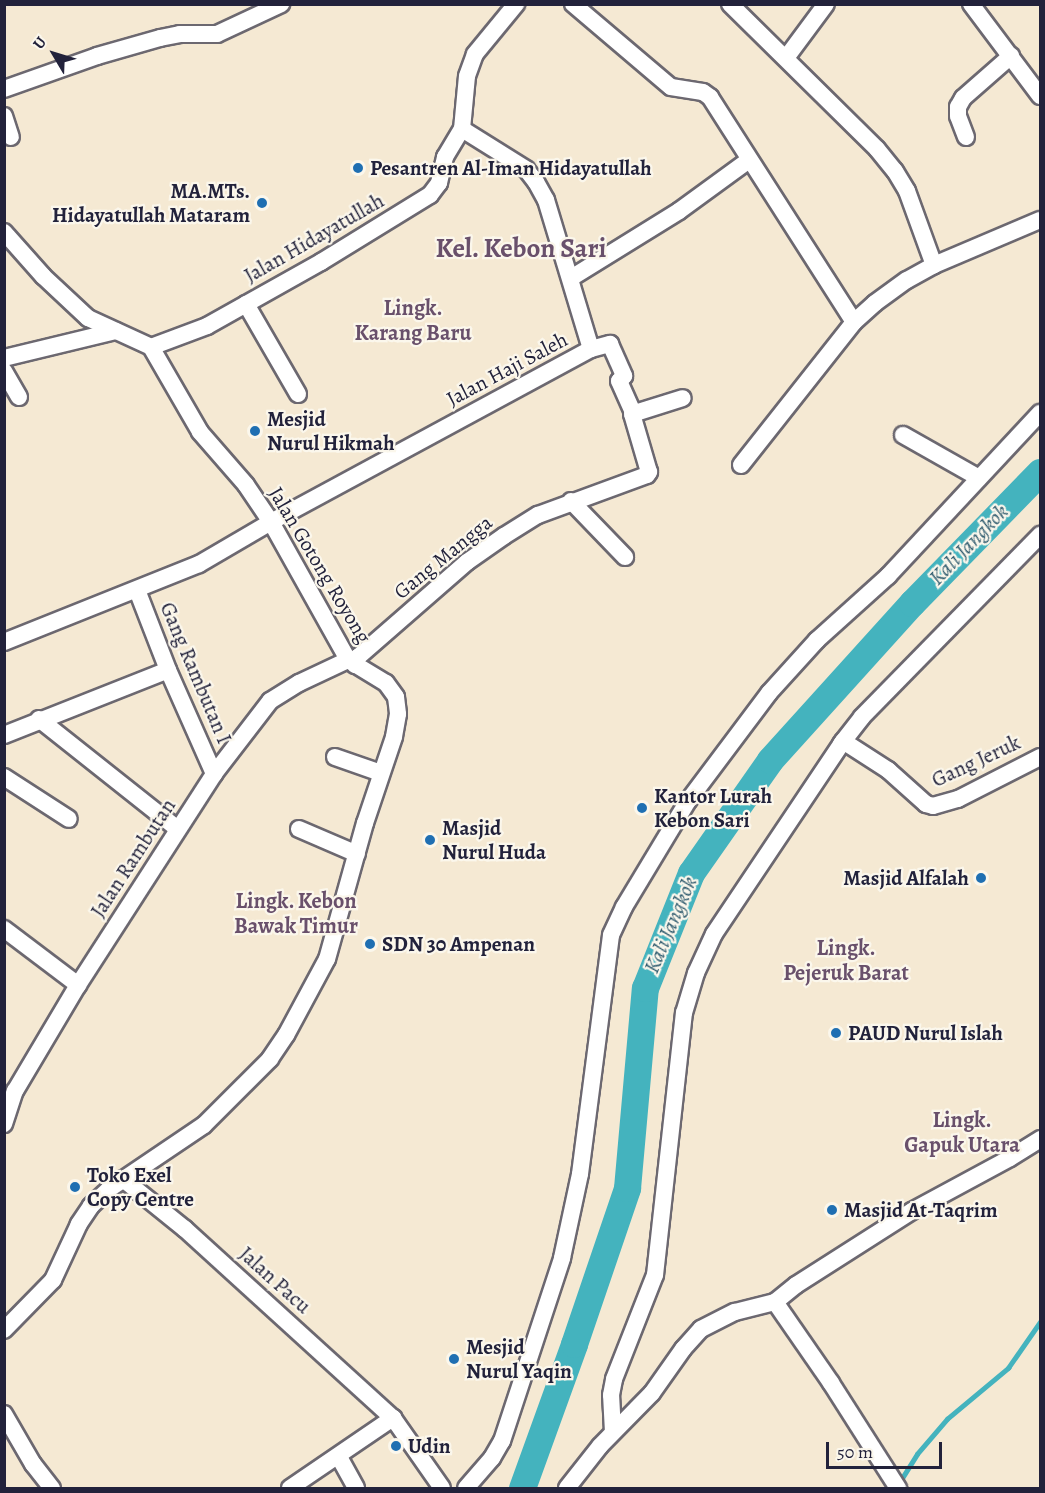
<!DOCTYPE html>
<style>
body{margin:0}
#map{position:relative;width:1045px;height:1493px;overflow:hidden;background:#f5e9d3;font-family:Alegreya,serif}
div>[style]{position:absolute}
[style*='--x']{left:calc(var(--x)*1px);top:calc(var(--y)*1px);width:calc(var(--w)*1px);rotate:calc(var(--a)*1deg)}
.stream>*{height:4.5px;margin:-2.25px;padding:0 2.25px;transform-origin:2.25px;border-radius:2.25px;background:#44b3be}
.river>*{height:27px;margin:-13.5px;padding:0 13.5px;transform-origin:13.5px;border-radius:13.5px;background:#44b3be}
.roads{filter:drop-shadow(2px 0 #6c6870) drop-shadow(-2px 0 #6c6870) drop-shadow(0 2px #6c6870) drop-shadow(0 -2px #6c6870)}
.minor>*{height:16px;margin:-8px;padding:0 8px;transform-origin:8px;border-radius:8px;background:#fff}
.dots>*{width:16px;height:16px;translate:-50% -50%;box-sizing:border-box;border:3px solid #fbf7ec;border-radius:50%}
span{translate:-50% -50%;white-space:nowrap;text-align:center;line-height:1.15;-webkit-text-stroke:4.5px #fbf7ec;paint-order:stroke}
.poi-label{font-size:21px;color:#22223b;font-weight:700}
.left{translate:0 -50%;text-align:left}
.right{translate:-100% -50%;text-align:right}
.street-label{font-size:21px;color:#22223b}
.neighbourhood-label{font-size:22px;color:#69506b;font-weight:700}
.water-label{font-size:22px;color:#305c6f;font-style:italic}
.district-label{font-size:27px;color:#69506b;font-weight:700}
.frame{position:absolute;inset:0;border:6px solid #22223b;pointer-events:none}
.north{position:absolute;left:24px;top:24px;width:60px;height:60px;-webkit-text-stroke:4px #fbf7ec;paint-order:stroke;rotate:308deg;font-size:16px;font-weight:700;line-height:24px;text-align:center;color:#22223b}
.north::after{content:'';display:block;margin:auto;width:21px;height:27px;background:#22223b;clip-path:polygon(50% 0,100% 100%,50% 72%,0 100%)}
.scale{position:absolute;left:826px;top:1442px;width:116px;height:27px;box-sizing:border-box;border:3px solid #22223b;border-top:0;padding-left:8px;font-size:18px;line-height:21px;white-space:nowrap;color:#22223b;-webkit-text-stroke:4px #fbf7ec;paint-order:stroke}
</style>
<div id="map">
<div class="stream">
<div style="--x:899;--y:1483;--w:34;--a:-58"></div>
<div style="--x:917;--y:1454;--w:46;--a:-49.4"></div>
<div style="--x:947;--y:1419;--w:80;--a:-39.9"></div>
<div style="--x:1008;--y:1368;--w:56;--a:-55.2"></div>
</div>
<div class="river">
<div style="--x:522;--y:1488;--w:153;--a:-70.1"></div>
<div style="--x:574;--y:1344;--w:165;--a:-71.2"></div>
<div style="--x:627;--y:1188;--w:201;--a:-84.9"></div>
<div style="--x:645;--y:988;--w:124;--a:-68.2"></div>
<div style="--x:691;--y:873;--w:138;--a:-55"></div>
<div style="--x:770;--y:760;--w:212;--a:-47.9"></div>
<div style="--x:912;--y:603;--w:183;--a:-45.7"></div>
</div>
<div class="roads">
<div class="minor">
<div style="--x:573;--y:4;--w:128;--a:40.3"></div>
<div style="--x:671;--y:87;--w:32;--a:9"></div>
<div style="--x:703;--y:92;--w:9;--a:36"></div>
<div style="--x:710;--y:97;--w:267;--a:57.4"></div>
<div style="--x:730;--y:4;--w:206;--a:44.6"></div>
<div style="--x:877;--y:149;--w:28;--a:51"></div>
<div style="--x:895;--y:171;--w:23;--a:59"></div>
<div style="--x:907;--y:191;--w:79;--a:70"></div>
<div style="--x:971;--y:4;--w:115;--a:53.1"></div>
<div style="--x:786;--y:58;--w:67;--a:-53.5"></div>
<div style="--x:4;--y:89;--w:99;--a:-19.5"></div>
<div style="--x:97;--y:56;--w:66;--a:-15.9"></div>
<div style="--x:160;--y:38;--w:20;--a:-11"></div>
<div style="--x:180;--y:34;--w:37;--a:0"></div>
<div style="--x:217;--y:34;--w:71;--a:-25.1"></div>
<div style="--x:4;--y:116;--w:22;--a:72"></div>
<div style="--x:966;--y:137;--w:22;--a:-111"></div>
<div style="--x:958;--y:116;--w:9;--a:-90"></div>
<div style="--x:958;--y:107;--w:10;--a:-61"></div>
<div style="--x:963;--y:98;--w:64;--a:-41.2"></div>
<div style="--x:4;--y:232;--w:59;--a:48.4"></div>
<div style="--x:43;--y:276;--w:62;--a:43"></div>
<div style="--x:88;--y:318;--w:69;--a:24.7"></div>
<div style="--x:151;--y:347;--w:98;--a:60"></div>
<div style="--x:200;--y:432;--w:70;--a:49"></div>
<div style="--x:246;--y:485;--w:45;--a:56"></div>
<div style="--x:271;--y:522;--w:158;--a:60.8"></div>
<div style="--x:348;--y:660;--w:44;--a:31.2"></div>
<div style="--x:386;--y:683;--w:17;--a:54"></div>
<div style="--x:396;--y:697;--w:17;--a:83"></div>
<div style="--x:398;--y:714;--w:23;--a:100"></div>
<div style="--x:394;--y:737;--w:91;--a:108.6"></div>
<div style="--x:365;--y:823;--w:141;--a:105.6"></div>
<div style="--x:327;--y:959;--w:86;--a:118.3"></div>
<div style="--x:286;--y:1035;--w:29;--a:124"></div>
<div style="--x:270;--y:1059;--w:93;--a:135"></div>
<div style="--x:204;--y:1125;--w:115;--a:146"></div>
<div style="--x:109;--y:1189;--w:25;--a:137"></div>
<div style="--x:91;--y:1206;--w:22;--a:124"></div>
<div style="--x:79;--y:1224;--w:62;--a:114.9"></div>
<div style="--x:53;--y:1280;--w:70;--a:134.4"></div>
<div style="--x:571;--y:278;--w:127;--a:-31.8"></div>
<div style="--x:679;--y:211;--w:87;--a:-36.1"></div>
<div style="--x:246;--y:304;--w:104;--a:60"></div>
<div style="--x:151;--y:347;--w:60;--a:-20.6"></div>
<div style="--x:207;--y:326;--w:131;--a:-29.3"></div>
<div style="--x:321;--y:262;--w:128;--a:-31.6"></div>
<div style="--x:430;--y:195;--w:15;--a:-53"></div>
<div style="--x:439;--y:183;--w:27;--a:-77"></div>
<div style="--x:445;--y:157;--w:33;--a:-59"></div>
<div style="--x:462;--y:129;--w:53;--a:-84.6"></div>
<div style="--x:467;--y:76;--w:23;--a:-70"></div>
<div style="--x:475;--y:54;--w:65;--a:-50.6"></div>
<div style="--x:591;--y:349;--w:20;--a:-15"></div>
<div style="--x:610;--y:344;--w:35;--a:66"></div>
<div style="--x:624;--y:376;--w:7;--a:135"></div>
<div style="--x:619;--y:381;--w:34;--a:66"></div>
<div style="--x:4;--y:358;--w:115;--a:-13.6"></div>
<div style="--x:4;--y:371;--w:30;--a:60"></div>
<div style="--x:903;--y:435;--w:87;--a:29.5"></div>
<div style="--x:741;--y:465;--w:182;--a:-51.7"></div>
<div style="--x:854;--y:322;--w:28;--a:-42"></div>
<div style="--x:875;--y:303;--w:39;--a:-36"></div>
<div style="--x:907;--y:280;--w:31;--a:-29"></div>
<div style="--x:934;--y:265;--w:115;--a:-23"></div>
<div style="--x:571;--y:501;--w:78;--a:46"></div>
<div style="--x:137;--y:590;--w:86;--a:68.8"></div>
<div style="--x:168;--y:670;--w:114;--a:66.1"></div>
<div style="--x:4;--y:642;--w:210;--a:-21.8"></div>
<div style="--x:199;--y:564;--w:83;--a:-30.3"></div>
<div style="--x:271;--y:522;--w:364;--a:-28.4"></div>
<div style="--x:591;--y:349;--w:156;--a:-106.8"></div>
<div style="--x:546;--y:200;--w:21;--a:-119"></div>
<div style="--x:536;--y:182;--w:16;--a:-128"></div>
<div style="--x:526;--y:169;--w:75;--a:-148"></div>
<div style="--x:355;--y:665;--w:9;--a:-69"></div>
<div style="--x:358;--y:657;--w:145;--a:-41.1"></div>
<div style="--x:467;--y:562;--w:45;--a:-35.1"></div>
<div style="--x:504;--y:536;--w:40;--a:-32"></div>
<div style="--x:538;--y:515;--w:116;--a:-20.2"></div>
<div style="--x:647;--y:475;--w:4;--a:-56"></div>
<div style="--x:649;--y:472;--w:60;--a:-106.3"></div>
<div style="--x:632;--y:414;--w:53;--a:-17.4"></div>
<div style="--x:39;--y:719;--w:177;--a:38.4"></div>
<div style="--x:4;--y:735;--w:176;--a:-21.6"></div>
<div style="--x:843;--y:741;--w:54;--a:32.8"></div>
<div style="--x:888;--y:770;--w:51;--a:41.8"></div>
<div style="--x:926;--y:804;--w:7;--a:16"></div>
<div style="--x:933;--y:806;--w:26;--a:-16"></div>
<div style="--x:958;--y:799;--w:92;--a:-27.1"></div>
<div style="--x:335;--y:757;--w:49;--a:19.2"></div>
<div style="--x:4;--y:777;--w:77;--a:32.9"></div>
<div style="--x:299;--y:829;--w:63;--a:23.3"></div>
<div style="--x:4;--y:929;--w:93;--a:37.1"></div>
<div style="--x:4;--y:1124;--w:35;--a:-72"></div>
<div style="--x:15;--y:1091;--w:123;--a:-59.3"></div>
<div style="--x:78;--y:985;--w:251;--a:-57.2"></div>
<div style="--x:214;--y:774;--w:92;--a:-52.5"></div>
<div style="--x:270;--y:701;--w:34;--a:-32"></div>
<div style="--x:299;--y:683;--w:54;--a:-25.1"></div>
<div style="--x:123;--y:1179;--w:80;--a:38.9"></div>
<div style="--x:185;--y:1229;--w:281;--a:42.3"></div>
<div style="--x:393;--y:1418;--w:85;--a:55"></div>
<div style="--x:775;--y:1302;--w:98;--a:55.3"></div>
<div style="--x:831;--y:1383;--w:125;--a:57.5"></div>
<div style="--x:4;--y:1414;--w:58;--a:59.9"></div>
<div style="--x:33;--y:1464;--w:31;--a:52"></div>
<div style="--x:613;--y:1432;--w:37;--a:-93"></div>
<div style="--x:611;--y:1395;--w:16;--a:-79"></div>
<div style="--x:614;--y:1379;--w:112;--a:-68.5"></div>
<div style="--x:655;--y:1275;--w:264;--a:-83.7"></div>
<div style="--x:684;--y:1013;--w:42;--a:-73.3"></div>
<div style="--x:696;--y:973;--w:43;--a:-65.2"></div>
<div style="--x:714;--y:934;--w:229;--a:-56.2"></div>
<div style="--x:841;--y:744;--w:34;--a:-52"></div>
<div style="--x:862;--y:717;--w:255;--a:-45.6"></div>
<div style="--x:339;--y:1457;--w:35;--a:61"></div>
<div style="--x:290;--y:1488;--w:125;--a:-34.2"></div>
<div style="--x:466;--y:1488;--w:40;--a:-49"></div>
<div style="--x:492;--y:1458;--w:20;--a:-60"></div>
<div style="--x:502;--y:1441;--w:193;--a:-71.8"></div>
<div style="--x:562;--y:1258;--w:86;--a:-77.9"></div>
<div style="--x:580;--y:1174;--w:241;--a:-82.6"></div>
<div style="--x:611;--y:935;--w:31;--a:-65"></div>
<div style="--x:624;--y:907;--w:124;--a:-58.9"></div>
<div style="--x:688;--y:801;--w:135;--a:-53.1"></div>
<div style="--x:769;--y:693;--w:72;--a:-47.8"></div>
<div style="--x:817;--y:640;--w:96;--a:-42"></div>
<div style="--x:888;--y:576;--w:223;--a:-47"></div>
<div style="--x:567;--y:1488;--w:53;--a:-51.8"></div>
<div style="--x:600;--y:1446;--w:74;--a:-45.5"></div>
<div style="--x:652;--y:1393;--w:54;--a:-54.8"></div>
<div style="--x:683;--y:1349;--w:27;--a:-48"></div>
<div style="--x:701;--y:1329;--w:38;--a:-27"></div>
<div style="--x:735;--y:1312;--w:41;--a:-14"></div>
<div style="--x:775;--y:1302;--w:27;--a:-39"></div>
<div style="--x:796;--y:1285;--w:138;--a:-32.5"></div>
<div style="--x:912;--y:1211;--w:111;--a:-28.4"></div>
<div style="--x:1010;--y:1158;--w:36;--a:-32"></div>
</div>
</div>
<div class="dots">
<div style="left:358px;top:168px;background:#1f6fb2"></div>
<div style="left:262px;top:203px;background:#1f6fb2"></div>
<div style="left:255px;top:431px;background:#1f6fb2"></div>
<div style="left:642px;top:808px;background:#1f6fb2"></div>
<div style="left:430px;top:840px;background:#1f6fb2"></div>
<div style="left:981px;top:878px;background:#1f6fb2"></div>
<div style="left:370px;top:944px;background:#1f6fb2"></div>
<div style="left:836px;top:1033px;background:#1f6fb2"></div>
<div style="left:75px;top:1187px;background:#1f6fb2"></div>
<div style="left:832px;top:1210px;background:#1f6fb2"></div>
<div style="left:454px;top:1359px;background:#1f6fb2"></div>
<div style="left:396px;top:1446px;background:#1f6fb2"></div>
</div>
<div class="poi-label">
<span class="left" style="left:370px;top:168px">Pesantren Al-Iman Hidayatullah</span>
<span class="right" style="left:250px;top:203px">MA.MTs.<br>Hidayatullah Mataram</span>
<span class="left" style="left:267px;top:431px">Mesjid<br>Nurul Hikmah</span>
<span class="left" style="left:654px;top:808px">Kantor Lurah<br>Kebon Sari</span>
<span class="left" style="left:442px;top:840px">Masjid<br>Nurul Huda</span>
<span class="right" style="left:969px;top:878px">Masjid Alfalah</span>
<span class="left" style="left:382px;top:944px">SDN 30 Ampenan</span>
<span class="left" style="left:848px;top:1033px">PAUD Nurul Islah</span>
<span class="left" style="left:87px;top:1187px">Toko Exel<br>Copy Centre</span>
<span class="left" style="left:844px;top:1210px">Masjid At-Taqrim</span>
<span class="left" style="left:466px;top:1359px">Mesjid<br>Nurul Yaqin</span>
<span class="left" style="left:408px;top:1446px">Udin</span>
</div>
<div class="street-label">
<span style="left:314px;top:238px;rotate:-30deg">Jalan Hidayatullah</span>
<span style="left:507px;top:369px;rotate:-28deg">Jalan Haji Saleh</span>
<span style="left:443px;top:557px;rotate:-39deg">Gang Mangga</span>
<span style="left:320px;top:565px;rotate:59deg">Jalan Gotong Royong</span>
<span style="left:196px;top:673px;rotate:67deg">Gang Rambutan I</span>
<span style="left:976px;top:761px;rotate:-25deg">Gang Jeruk</span>
<span style="left:133px;top:858px;rotate:-57deg">Jalan Rambutan</span>
<span style="left:275px;top:1280px;rotate:42deg">Jalan Pacu</span>
</div>
<div class="neighbourhood-label">
<span style="left:413px;top:321px">Lingk.<br>Karang Baru</span>
<span style="left:296px;top:914px">Lingk. Kebon<br>Bawak Timur</span>
<span style="left:846px;top:961px">Lingk.<br>Pejeruk Barat</span>
<span style="left:962px;top:1133px">Lingk.<br>Gapuk Utara</span>
</div>
<div class="water-label">
<span style="left:969px;top:545px;rotate:-46deg">Kali Jangkok</span>
<span style="left:671px;top:925px;rotate:-67deg">Kali Jangkok</span>
</div>
<div class="district-label">
<span style="left:521px;top:249px">Kel. Kebon Sari</span>
</div>
<div class="frame"></div>
<div class="north">U</div>
<div class="scale">50 m</div>
</div>
